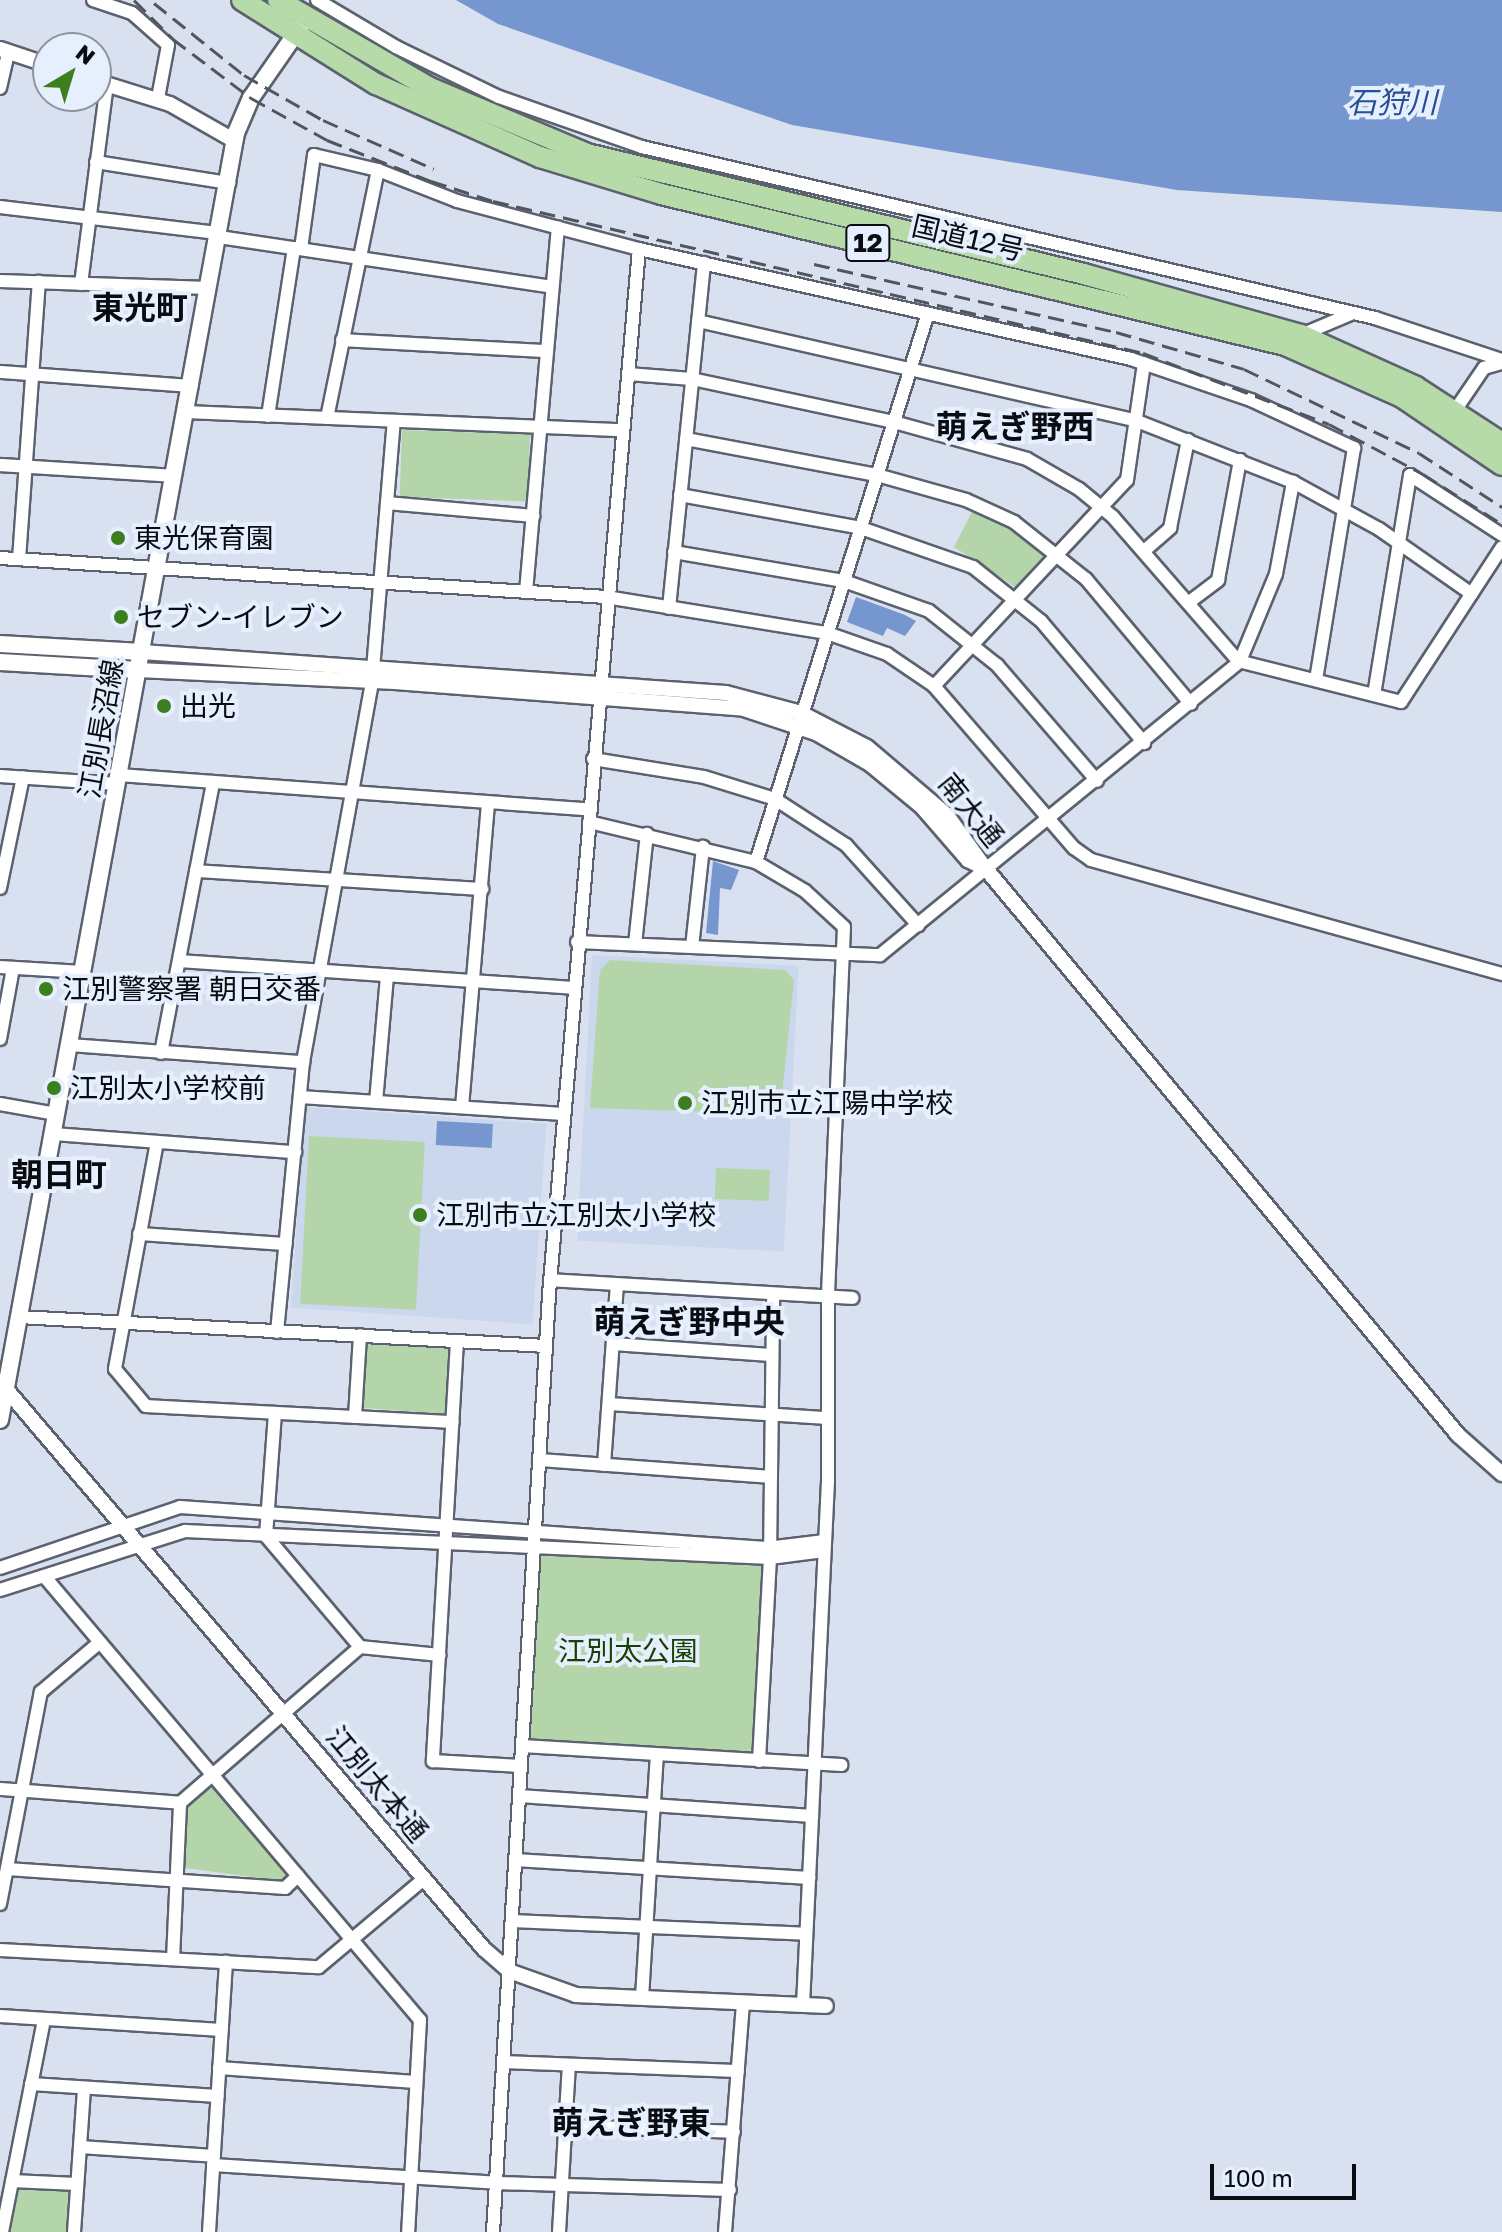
<!DOCTYPE html>
<meta charset="utf-8">
<style>
body{margin:0}
#map{position:relative;width:1502px;height:2232px;overflow:hidden;background:#d9e1f0;font-family:"Golos Text","Noto Sans JP",sans-serif}
div>[style]{position:absolute}
[style*='--x']{left:calc(var(--x)*1px);top:calc(var(--y)*1px);width:calc(var(--w)*1px);rotate:calc(var(--a)*1deg)}
.built>*{inset:0;background:#cbd7ec;transform-origin:0 0}
.green>*{inset:0;background:#b4d5a9;transform-origin:0 0}
.water>*{inset:0;background:#7696cf;transform-origin:0 0}
.roads{filter:drop-shadow(2px 0 #5b626e) drop-shadow(-2px 0 #5b626e) drop-shadow(0 2px #5b626e) drop-shadow(0 -2px #5b626e)}
.minor>*{height:12px;margin:-6px;padding:0 6px;transform-origin:6px;border-radius:6px;background:#fff}
.tertiary>*{height:14px;margin:-7px;padding:0 7px;transform-origin:7px;border-radius:7px;background:#fff}
.secondary>*{height:16px;margin:-8px;padding:0 8px;transform-origin:8px;border-radius:8px;background:#fff}
.trunk>*{height:20px;margin:-10px;padding:0 10px;transform-origin:10px;border-radius:10px;background:#b6daa8}
.rail>*{height:3px;margin-top:-1.5px;transform-origin:0;background:repeating-linear-gradient(90deg,#51565e 0 16px,transparent 0 24px)}
.dots>*{width:22px;height:22px;translate:-50% -50%;box-sizing:border-box;border:4px solid #e6effd;border-radius:50%}
span{translate:-50% -50%;white-space:nowrap;text-align:center;line-height:1.15;-webkit-text-stroke:8px #e6effd;paint-order:stroke}
.shield-label span{padding:2px 6px;background:#e6effd;border:2px solid;border-radius:6px;-webkit-text-stroke-width:0}
.shield-label{font-size:26px;color:#090c11;font-weight:700}
.street-label{font-size:28px;color:#090c11}
.poi-label{font-size:28px;color:#090c11}
.left{translate:0 -50%;text-align:left}
.park-label{font-size:28px;color:#194104}
.water-label{font-size:30px;color:#284e93;font-style:italic}
.quarter-label{font-size:32px;color:#090c11;font-weight:700}
.north{position:absolute;left:32px;top:32px;width:80px;height:80px;box-sizing:border-box;background:#e6effd;border:2px solid #8e949f;border-radius:50%;rotate:38deg;font-size:22px;font-weight:700;line-height:32px;text-align:center;color:#090c11}
.north::after{content:'';display:block;margin:auto;width:28px;height:36px;background:#3d7e1e;clip-path:polygon(50% 0,100% 100%,50% 72%,0 100%)}
.scale{position:absolute;left:1210px;top:2164px;width:146px;height:36px;box-sizing:border-box;border:4px solid #090c11;border-top:0;padding-left:10px;font-size:24px;line-height:28px;white-space:nowrap;color:#090c11;-webkit-text-stroke:6px #e6effd;paint-order:stroke}
</style>
<div id="map">
<div class="built">
<div style="left:592px;top:955px;width:207px;height:286px;rotate:3deg"></div>
<div style="left:305px;top:1107px;width:242px;height:201px;rotate:4deg"></div>
</div>
<div class="green">
<div style="left:402px;top:430px;width:128px;height:67px;rotate:2deg"></div>
<div style="clip-path:polygon(973px 510px,1011px 527px,1045px 554px,1015px 587px,954px 547px)"></div>
<div style="clip-path:polygon(610px 960px,785px 970px,794px 980px,780px 1114px,590px 1108px,600px 970px)"></div>
<div style="left:309px;top:1136px;width:116px;height:168px;rotate:3deg"></div>
<div style="left:716px;top:1168px;width:54px;height:31px;rotate:2deg"></div>
<div style="left:365px;top:1341px;width:87px;height:67px;rotate:4deg"></div>
<div style="clip-path:polygon(539px 1553px,763px 1563px,753px 1747px,746px 1753px,527px 1739px)"></div>
<div style="clip-path:polygon(209px 1784px,288px 1876px,283px 1881px,185px 1868px,187px 1803px)"></div>
<div style="clip-path:polygon(16px 2187px,72px 2190px,69px 2232px,5px 2232px)"></div>
</div>
<div class="water">
<div style="clip-path:polygon(456px 0,1502px 0,1502px 212px,1177px 190px,792px 125px,498px 24px)"></div>
<div style="clip-path:polygon(856px 597px,905px 615px,916px 621px,905px 636px,887px 628px,883px 636px,847px 622px)"></div>
<div style="clip-path:polygon(713px 861px,739px 870px,731px 890px,720px 888px,718px 935px,706px 933px)"></div>
<div style="left:437px;top:1121px;width:56px;height:24px;rotate:3deg"></div>
</div>
<div class="roads">
<div class="minor">
<div style="--x:93;--y:0;--w:41;--a:18.4"></div>
<div style="--x:132;--y:13;--w:48;--a:41.6"></div>
<div style="--x:168;--y:45;--w:54;--a:100.7"></div>
<div style="--x:317;--y:0;--w:92;--a:30.7"></div>
<div style="--x:396;--y:47;--w:114;--a:25.9"></div>
<div style="--x:499;--y:97;--w:151;--a:19.3"></div>
<div style="--x:642;--y:147;--w:753;--a:13.13"></div>
<div style="--x:1375;--y:318;--w:134;--a:18.3"></div>
<div style="--x:0;--y:88;--w:37;--a:-77"></div>
<div style="--x:96;--y:162;--w:135;--a:9"></div>
<div style="--x:0;--y:207;--w:221;--a:6.8"></div>
<div style="--x:219;--y:237;--w:337;--a:8.5"></div>
<div style="--x:301;--y:249;--w:95;--a:-82.1"></div>
<div style="--x:314;--y:155;--w:66;--a:13.2"></div>
<div style="--x:378;--y:170;--w:85;--a:21.4"></div>
<div style="--x:457;--y:201;--w:188;--a:14.8"></div>
<div style="--x:639;--y:249;--w:504;--a:12.6"></div>
<div style="--x:1131;--y:359;--w:127;--a:18.9"></div>
<div style="--x:1251;--y:400;--w:114;--a:25"></div>
<div style="--x:1354;--y:448;--w:235;--a:99.3"></div>
<div style="--x:0;--y:281;--w:209;--a:1.9"></div>
<div style="--x:81;--y:284;--w:202;--a:-82.6"></div>
<div style="--x:698;--y:321;--w:450;--a:12.8"></div>
<div style="--x:1137;--y:421;--w:168;--a:21.4"></div>
<div style="--x:1293;--y:482;--w:98;--a:28.7"></div>
<div style="--x:1379;--y:529;--w:113;--a:35"></div>
<div style="--x:1301;--y:335;--w:56;--a:-22.9"></div>
<div style="--x:342;--y:340;--w:205;--a:3.1"></div>
<div style="--x:0;--y:372;--w:192;--a:4.2"></div>
<div style="--x:628;--y:374;--w:64;--a:4.5"></div>
<div style="--x:692;--y:379;--w:207;--a:12"></div>
<div style="--x:894;--y:422;--w:138;--a:15.5"></div>
<div style="--x:1027;--y:459;--w:60;--a:30"></div>
<div style="--x:1079;--y:489;--w:44;--a:39.5"></div>
<div style="--x:1113;--y:517;--w:191;--a:49"></div>
<div style="--x:1238;--y:661;--w:168;--a:14.1"></div>
<div style="--x:1401;--y:702;--w:185;--a:-56.9"></div>
<div style="--x:1456;--y:409;--w:50;--a:-55.7"></div>
<div style="--x:1484;--y:368;--w:19;--a:-16"></div>
<div style="--x:186;--y:412;--w:436;--a:2.4"></div>
<div style="--x:268;--y:416;--w:170;--a:-81.2"></div>
<div style="--x:327;--y:418;--w:253;--a:-78.4"></div>
<div style="--x:686;--y:439;--w:194;--a:10.7"></div>
<div style="--x:877;--y:475;--w:92;--a:15.7"></div>
<div style="--x:966;--y:500;--w:53;--a:24.6"></div>
<div style="--x:1014;--y:522;--w:92;--a:38.4"></div>
<div style="--x:1086;--y:579;--w:163;--a:50"></div>
<div style="--x:0;--y:465;--w:174;--a:3.6"></div>
<div style="--x:680;--y:495;--w:184;--a:10.3"></div>
<div style="--x:861;--y:528;--w:119;--a:19.2"></div>
<div style="--x:973;--y:567;--w:87;--a:38.5"></div>
<div style="--x:1041;--y:621;--w:160;--a:49.8"></div>
<div style="--x:387;--y:503;--w:147;--a:5.1"></div>
<div style="--x:1144;--y:551;--w:35;--a:-41"></div>
<div style="--x:1170;--y:528;--w:90;--a:-78.4"></div>
<div style="--x:674;--y:552;--w:172;--a:9.7"></div>
<div style="--x:844;--y:581;--w:90;--a:19.4"></div>
<div style="--x:929;--y:611;--w:87;--a:38.5"></div>
<div style="--x:997;--y:665;--w:153;--a:49.2"></div>
<div style="--x:0;--y:558;--w:607;--a:3.68"></div>
<div style="--x:606;--y:597;--w:224;--a:9.3"></div>
<div style="--x:827;--y:633;--w:64;--a:19.3"></div>
<div style="--x:887;--y:654;--w:57;--a:34.2"></div>
<div style="--x:934;--y:686;--w:214;--a:49.2"></div>
<div style="--x:1074;--y:848;--w:21;--a:35"></div>
<div style="--x:1091;--y:860;--w:427;--a:15.5"></div>
<div style="--x:19;--y:559;--w:278;--a:-85.9"></div>
<div style="--x:526;--y:592;--w:366;--a:-85"></div>
<div style="--x:1188;--y:603;--w:38;--a:-37"></div>
<div style="--x:1218;--y:580;--w:122;--a:-79.6"></div>
<div style="--x:669;--y:608;--w:347;--a:-84.2"></div>
<div style="--x:934;--y:686;--w:282;--a:-46.9"></div>
<div style="--x:1127;--y:480;--w:118;--a:-81.7"></div>
<div style="--x:1374;--y:695;--w:223;--a:-80.7"></div>
<div style="--x:1410;--y:475;--w:110;--a:33.1"></div>
<div style="--x:593;--y:759;--w:112;--a:9.2"></div>
<div style="--x:704;--y:777;--w:74;--a:17.2"></div>
<div style="--x:775;--y:799;--w:85;--a:32.9"></div>
<div style="--x:846;--y:845;--w:108;--a:48"></div>
<div style="--x:119;--y:775;--w:472;--a:4.2"></div>
<div style="--x:0;--y:776;--w:118;--a:3.9"></div>
<div style="--x:589;--y:822;--w:172;--a:13.5"></div>
<div style="--x:756;--y:862;--w:57;--a:30.6"></div>
<div style="--x:805;--y:891;--w:53;--a:42.7"></div>
<div style="--x:844;--y:927;--w:371;--a:92.5"></div>
<div style="--x:828;--y:1298;--w:183;--a:90"></div>
<div style="--x:828;--y:1481;--w:525;--a:92.73"></div>
<div style="--x:756;--y:862;--w:575;--a:-72.6"></div>
<div style="--x:196;--y:871;--w:287;--a:3.6"></div>
<div style="--x:0;--y:888;--w:113;--a:-78.3"></div>
<div style="--x:577;--y:942;--w:303;--a:2.5"></div>
<div style="--x:880;--y:955;--w:465;--a:-39.2"></div>
<div style="--x:1240;--y:661;--w:94;--a:-67.5"></div>
<div style="--x:1276;--y:574;--w:94;--a:-79.5"></div>
<div style="--x:635;--y:944;--w:111;--a:-83.8"></div>
<div style="--x:692;--y:947;--w:101;--a:-83.7"></div>
<div style="--x:179;--y:961;--w:395;--a:3.9"></div>
<div style="--x:0;--y:967;--w:83;--a:3.4"></div>
<div style="--x:0;--y:1039;--w:72;--a:-79.6"></div>
<div style="--x:69;--y:1045;--w:235;--a:4.2"></div>
<div style="--x:161;--y:1053;--w:276;--a:-79.1"></div>
<div style="--x:300;--y:1097;--w:264;--a:3.7"></div>
<div style="--x:376;--y:1102;--w:127;--a:-85"></div>
<div style="--x:0;--y:1104;--w:57;--a:10.1"></div>
<div style="--x:462;--y:1107;--w:305;--a:-85.1"></div>
<div style="--x:53;--y:1134;--w:243;--a:4.3"></div>
<div style="--x:157;--y:1142;--w:231;--a:100.5"></div>
<div style="--x:115;--y:1369;--w:48;--a:50"></div>
<div style="--x:146;--y:1406;--w:307;--a:3"></div>
<div style="--x:139;--y:1234;--w:147;--a:3.9"></div>
<div style="--x:550;--y:1280;--w:303;--a:3.4"></div>
<div style="--x:19;--y:1317;--w:528;--a:3.15"></div>
<div style="--x:277;--y:1332;--w:271;--a:-84.5"></div>
<div style="--x:303;--y:1062;--w:387;--a:-79.7"></div>
<div style="--x:372;--y:681;--w:261;--a:-85.2"></div>
<div style="--x:457;--y:1341;--w:421;--a:93.3"></div>
<div style="--x:433;--y:1761;--w:88;--a:3.3"></div>
<div style="--x:613;--y:1344;--w:158;--a:4"></div>
<div style="--x:609;--y:1404;--w:219;--a:3.7"></div>
<div style="--x:275;--y:1413;--w:123;--a:94.2"></div>
<div style="--x:266;--y:1536;--w:145;--a:49.7"></div>
<div style="--x:360;--y:1647;--w:80;--a:5.7"></div>
<div style="--x:355;--y:1417;--w:82;--a:-86.5"></div>
<div style="--x:539;--y:1460;--w:231;--a:4.2"></div>
<div style="--x:604;--y:1465;--w:180;--a:-85.9"></div>
<div style="--x:0;--y:1568;--w:190;--a:-18.7"></div>
<div style="--x:180;--y:1507;--w:588;--a:4"></div>
<div style="--x:767;--y:1548;--w:58;--a:-6.9"></div>
<div style="--x:44;--y:1576;--w:582;--a:49.74"></div>
<div style="--x:420;--y:2020;--w:212;--a:93.2"></div>
<div style="--x:0;--y:1590;--w:194;--a:-17.7"></div>
<div style="--x:185;--y:1531;--w:586;--a:2.64"></div>
<div style="--x:770;--y:1558;--w:54;--a:-7.4"></div>
<div style="--x:522;--y:1746;--w:320;--a:3.4"></div>
<div style="--x:759;--y:1761;--w:203;--a:-86.9"></div>
<div style="--x:770;--y:1558;--w:264;--a:-89.3"></div>
<div style="--x:0;--y:1789;--w:181;--a:4.4"></div>
<div style="--x:180;--y:1803;--w:238;--a:-40.9"></div>
<div style="--x:519;--y:1796;--w:294;--a:3.9"></div>
<div style="--x:515;--y:1860;--w:295;--a:3.5"></div>
<div style="--x:7;--y:1869;--w:279;--a:3.9"></div>
<div style="--x:285;--y:1888;--w:18;--a:-43"></div>
<div style="--x:0;--y:1904;--w:216;--a:-79.1"></div>
<div style="--x:41;--y:1692;--w:77;--a:-40.3"></div>
<div style="--x:512;--y:1921;--w:294;--a:2.5"></div>
<div style="--x:0;--y:1950;--w:319;--a:3.1"></div>
<div style="--x:319;--y:1967;--w:137;--a:-40"></div>
<div style="--x:173;--y:1959;--w:156;--a:-87.4"></div>
<div style="--x:642;--y:1998;--w:243;--a:-86.5"></div>
<div style="--x:0;--y:2016;--w:222;--a:3.6"></div>
<div style="--x:503;--y:2062;--w:235;--a:2.2"></div>
<div style="--x:219;--y:2068;--w:197;--a:4.1"></div>
<div style="--x:31;--y:2084;--w:187;--a:3.7"></div>
<div style="--x:565;--y:2126;--w:169;--a:2"></div>
<div style="--x:80;--y:2147;--w:134;--a:3.8"></div>
<div style="--x:213;--y:2165;--w:284;--a:3.6"></div>
<div style="--x:496;--y:2183;--w:234;--a:1.7"></div>
<div style="--x:12;--y:2181;--w:65;--a:2.6"></div>
<div style="--x:2;--y:2232;--w:217;--a:-78.8"></div>
<div style="--x:74;--y:2232;--w:144;--a:-86"></div>
<div style="--x:209;--y:2232;--w:271;--a:-86.4"></div>
<div style="--x:493;--y:2232;--w:940;--a:-86.58"></div>
<div style="--x:549;--y:1294;--w:1049;--a:-85.08"></div>
<div style="--x:559;--y:2232;--w:167;--a:-86.6"></div>
<div style="--x:725;--y:2232;--w:231;--a:-85.5"></div>
</div>
<div class="tertiary">
<div style="--x:0;--y:49;--w:51;--a:18.4"></div>
<div style="--x:96;--y:81;--w:77;--a:17.3"></div>
<div style="--x:170;--y:104;--w:75;--a:29.6"></div>
<div style="--x:142;--y:652;--w:585;--a:4.02"></div>
<div style="--x:726;--y:693;--w:78;--a:14.9"></div>
<div style="--x:801;--y:713;--w:74;--a:27.3"></div>
<div style="--x:867;--y:747;--w:105;--a:40.4"></div>
<div style="--x:947;--y:815;--w:67;--a:54.2"></div>
<div style="--x:986;--y:869;--w:737;--a:50.17"></div>
<div style="--x:1458;--y:1435;--w:59;--a:41.6"></div>
<div style="--x:138;--y:670;--w:257;--a:2.7"></div>
<div style="--x:395;--y:682;--w:350;--a:4.4"></div>
<div style="--x:744;--y:709;--w:76;--a:18.4"></div>
<div style="--x:816;--y:733;--w:62;--a:29.9"></div>
<div style="--x:870;--y:764;--w:66;--a:39.5"></div>
<div style="--x:921;--y:806;--w:72;--a:49"></div>
<div style="--x:968;--y:860;--w:20;--a:27"></div>
<div style="--x:0;--y:1382;--w:745;--a:49.52"></div>
<div style="--x:484;--y:1949;--w:33;--a:41"></div>
<div style="--x:509;--y:1971;--w:71;--a:19.7"></div>
<div style="--x:576;--y:1995;--w:250;--a:2.5"></div>
</div>
<div class="secondary">
<div style="--x:0;--y:644;--w:142;--a:3.2"></div>
<div style="--x:0;--y:662;--w:138;--a:3.3"></div>
<div style="--x:0;--y:1420;--w:1308;--a:-79.61"></div>
<div style="--x:236;--y:133;--w:38;--a:-67"></div>
<div style="--x:251;--y:98;--w:88;--a:-55.2"></div>
</div>
<div class="trunk">
<div style="--x:242;--y:0;--w:158;--a:32.1"></div>
<div style="--x:376;--y:84;--w:180;--a:24"></div>
<div style="--x:540;--y:157;--w:127;--a:17"></div>
<div style="--x:661;--y:194;--w:642;--a:13.6"></div>
<div style="--x:1285;--y:345;--w:128;--a:24"></div>
<div style="--x:1402;--y:397;--w:121;--a:34.2"></div>
<div style="--x:278;--y:0;--w:173;--a:30.1"></div>
<div style="--x:428;--y:87;--w:173;--a:22.8"></div>
<div style="--x:587;--y:154;--w:511;--a:13.57"></div>
<div style="--x:1084;--y:274;--w:225;--a:15.7"></div>
<div style="--x:1301;--y:335;--w:126;--a:24.3"></div>
<div style="--x:1416;--y:387;--w:103;--a:33.1"></div>
</div>
</div>
<div class="rail">
<div style="--x:134;--y:0;--w:55;--a:45"></div>
<div style="--x:173;--y:39;--w:98;--a:37.1"></div>
<div style="--x:251;--y:98;--w:87;--a:28.9"></div>
<div style="--x:327;--y:140;--w:112;--a:21.5"></div>
<div style="--x:431;--y:181;--w:65;--a:17.9"></div>
<div style="--x:493;--y:201;--w:668;--a:13.16"></div>
<div style="--x:1143;--y:353;--w:199;--a:20.9"></div>
<div style="--x:1329;--y:424;--w:106;--a:28"></div>
<div style="--x:1423;--y:474;--w:93;--a:32.3"></div>
<div style="--x:154;--y:3;--w:115;--a:38.7"></div>
<div style="--x:244;--y:75;--w:91;--a:29.7"></div>
<div style="--x:323;--y:120;--w:121;--a:23.8"></div>
<div style="--x:814;--y:264;--w:310;--a:12.7"></div>
<div style="--x:1116;--y:332;--w:133;--a:16.1"></div>
<div style="--x:1244;--y:369;--w:194;--a:25.6"></div>
<div style="--x:1419;--y:453;--w:99;--a:33"></div>
</div>
<div class="dots">
<div style="left:118px;top:538px;background:#3d7e1e"></div>
<div style="left:121px;top:617px;background:#3d7e1e"></div>
<div style="left:164px;top:706px;background:#3d7e1e"></div>
<div style="left:46px;top:989px;background:#3d7e1e"></div>
<div style="left:54px;top:1088px;background:#3d7e1e"></div>
<div style="left:685px;top:1103px;background:#3d7e1e"></div>
<div style="left:420px;top:1215px;background:#3d7e1e"></div>
</div>
<div class="shield-label">
<span style="left:868px;top:243px">12</span>
</div>
<div class="street-label">
<span style="left:968px;top:238px;rotate:13deg">国道12号</span>
<span style="left:101px;top:729px;rotate:-80deg">江別長沼線</span>
<span style="left:971px;top:810px;rotate:51deg">南大通</span>
<span style="left:377px;top:1784px;rotate:50deg">江別太本通</span>
</div>
<div class="poi-label">
<span class="left" style="left:134px;top:538px">東光保育園</span>
<span class="left" style="left:137px;top:617px">セブン-イレブン</span>
<span class="left" style="left:180px;top:706px">出光</span>
<span class="left" style="left:62px;top:989px">江別警察署 朝日交番</span>
<span class="left" style="left:70px;top:1088px">江別太小学校前</span>
<span class="left" style="left:701px;top:1103px">江別市立江陽中学校</span>
<span class="left" style="left:436px;top:1215px">江別市立江別太小学校</span>
</div>
<div class="park-label">
<span style="left:628px;top:1651px">江別太公園</span>
</div>
<div class="water-label">
<span style="left:1392px;top:102px">石狩川</span>
</div>
<div class="quarter-label">
<span style="left:140px;top:307px">東光町</span>
<span style="left:1015px;top:426px">萌えぎ野西</span>
<span style="left:59px;top:1174px">朝日町</span>
<span style="left:689px;top:1321px">萌えぎ野中央</span>
<span style="left:631px;top:2122px">萌えぎ野東</span>
</div>
<div class="north">N</div>
<div class="scale">100 m</div>
</div>
